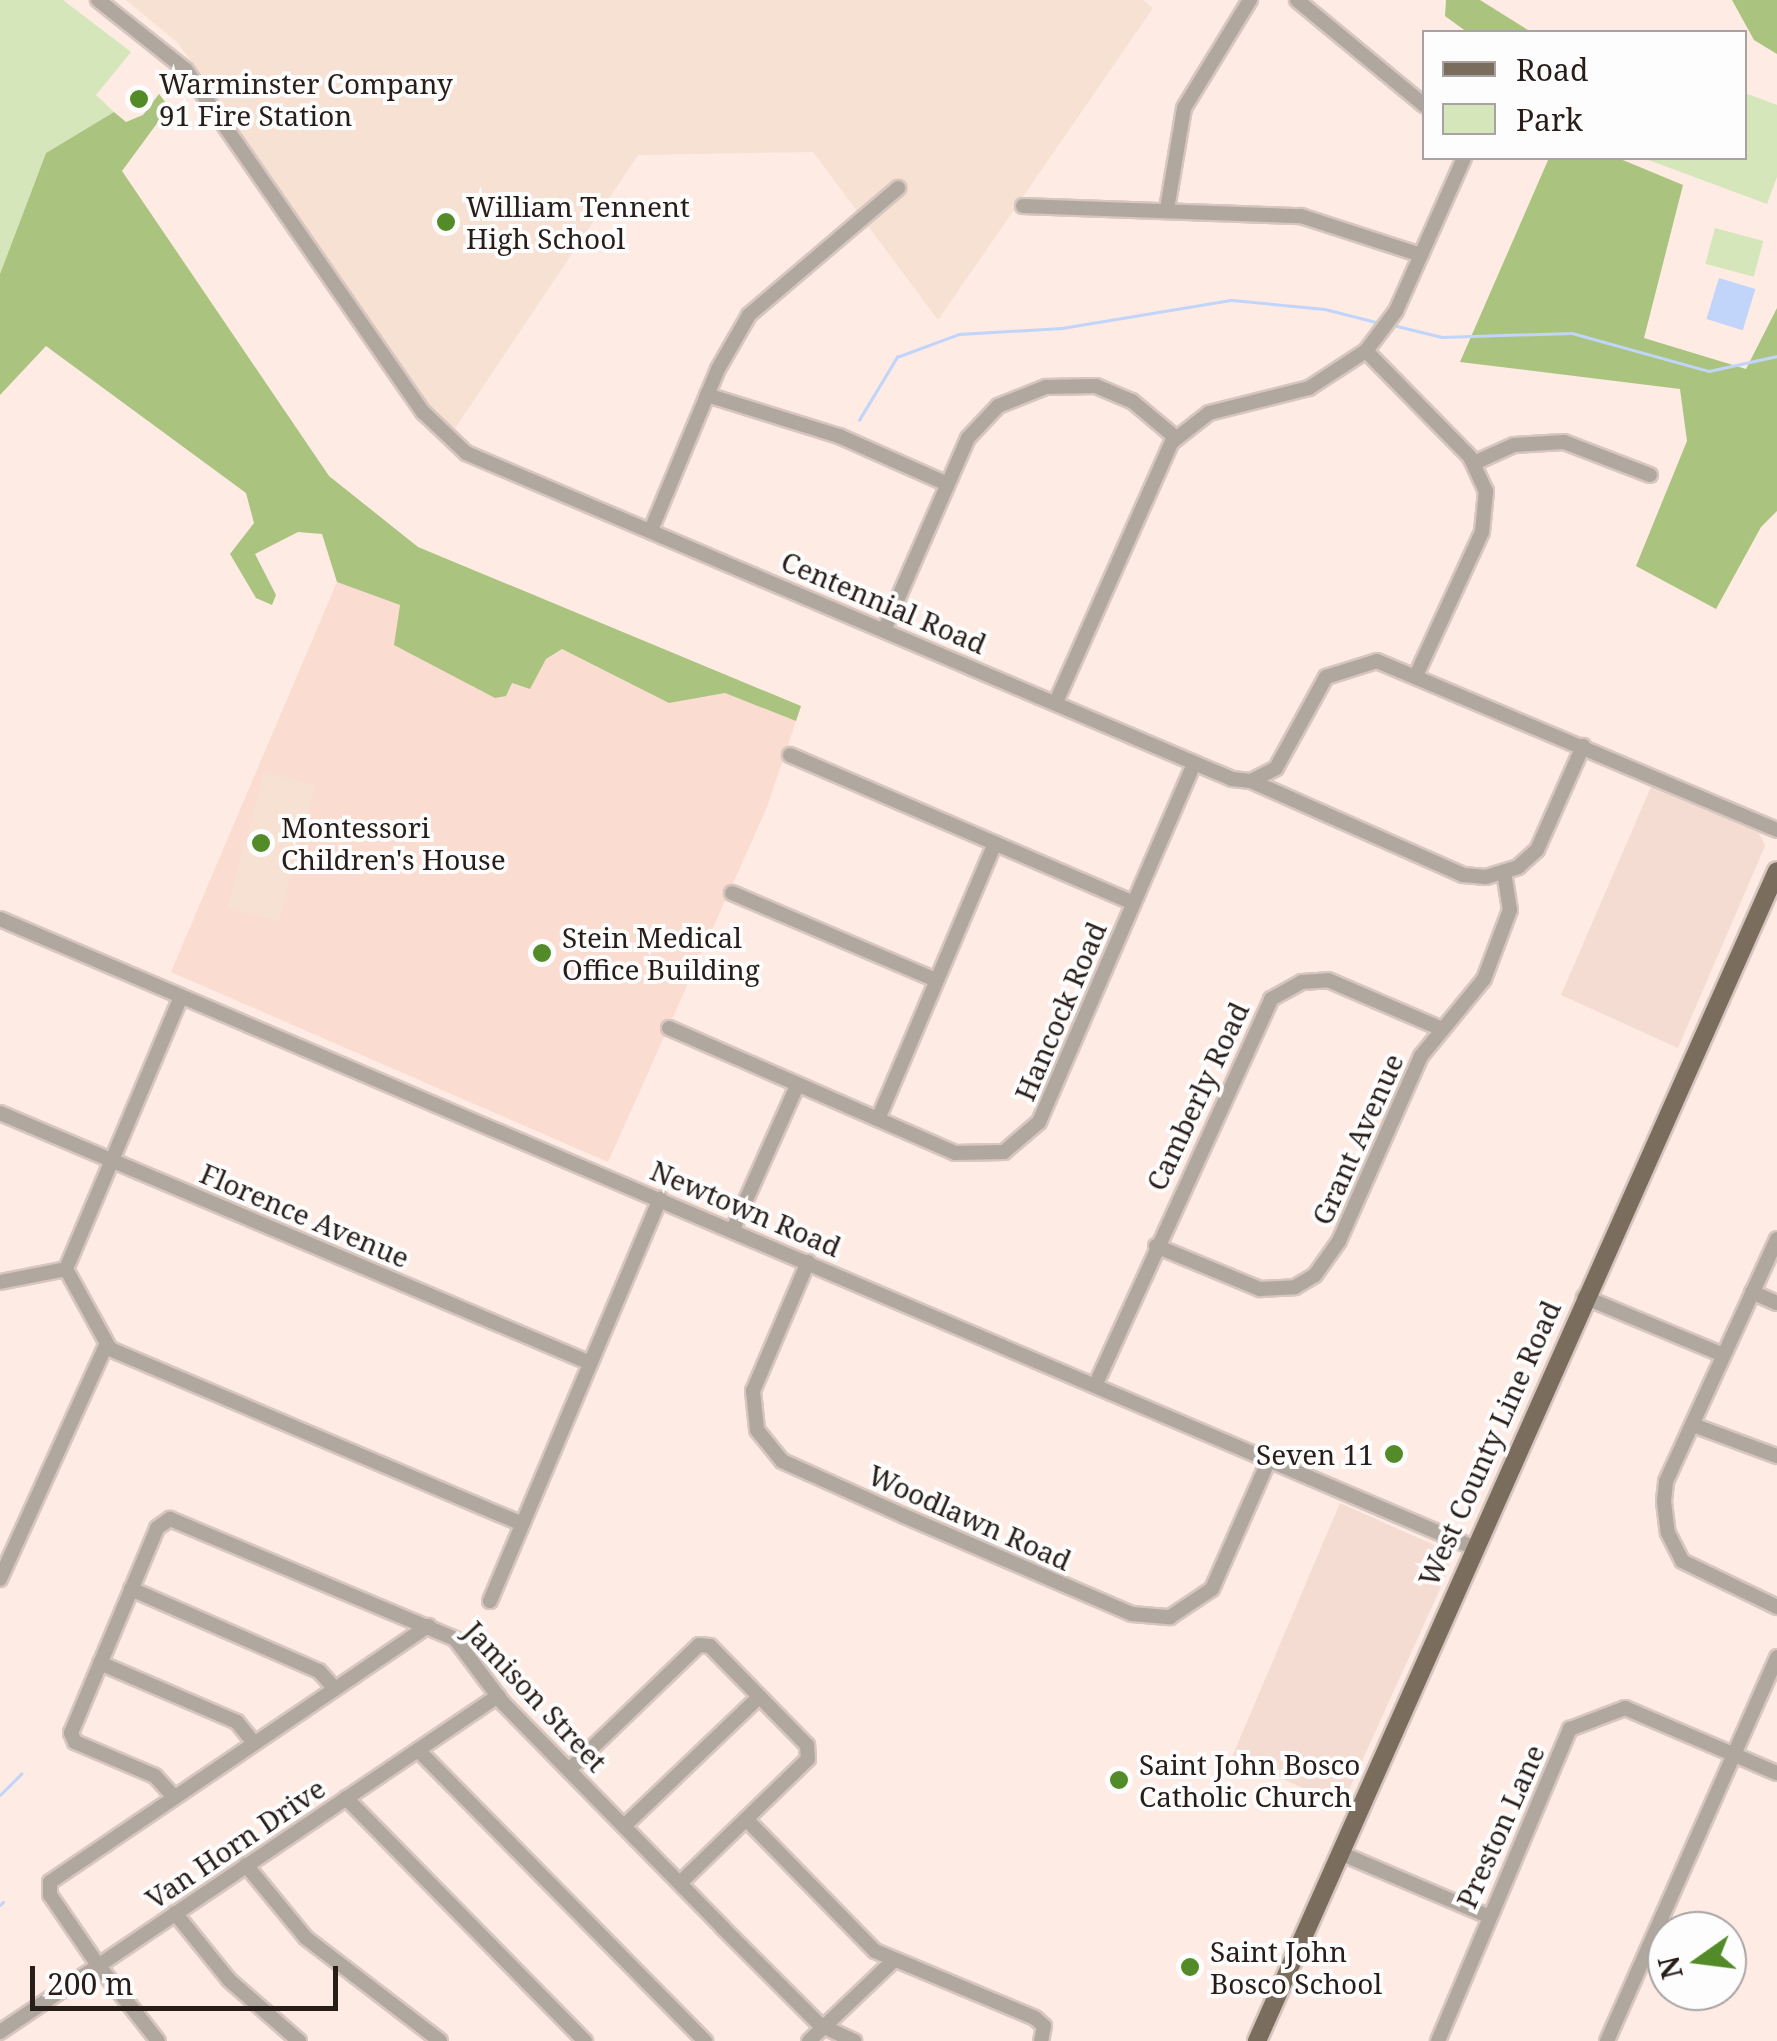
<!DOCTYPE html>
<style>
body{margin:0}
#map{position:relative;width:1777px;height:2041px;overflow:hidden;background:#fdebe4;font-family:"Noto Serif",serif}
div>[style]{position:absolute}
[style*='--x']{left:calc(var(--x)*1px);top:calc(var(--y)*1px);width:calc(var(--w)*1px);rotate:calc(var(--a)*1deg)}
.commercial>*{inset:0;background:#f4dcd3}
.built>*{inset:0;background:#fadcd0}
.education>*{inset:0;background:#f6e1d3;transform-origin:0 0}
.green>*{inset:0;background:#d5e7ba;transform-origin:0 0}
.forest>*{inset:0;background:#aac37f}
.water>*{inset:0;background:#c1d4fa;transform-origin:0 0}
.stream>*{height:2.5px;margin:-1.25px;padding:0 1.25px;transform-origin:1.25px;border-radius:1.25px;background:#c1d4fa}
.roads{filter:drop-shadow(2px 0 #d7c6bf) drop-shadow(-2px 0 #d7c6bf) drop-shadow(0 2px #d7c6bf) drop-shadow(0 -2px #d7c6bf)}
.minor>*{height:14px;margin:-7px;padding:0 7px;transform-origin:7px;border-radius:7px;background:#b0a89f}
.major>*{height:18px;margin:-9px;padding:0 9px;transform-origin:9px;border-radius:9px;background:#7b6d5d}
.dots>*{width:28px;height:28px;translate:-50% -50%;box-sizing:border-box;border:5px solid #fdfdfd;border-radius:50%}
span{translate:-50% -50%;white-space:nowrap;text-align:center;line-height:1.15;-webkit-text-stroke:8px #fdfdfd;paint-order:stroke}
.poi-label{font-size:28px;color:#281d19}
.left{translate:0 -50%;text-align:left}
.right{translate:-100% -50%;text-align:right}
.street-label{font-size:28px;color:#281d19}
.legend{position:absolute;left:1422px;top:30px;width:325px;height:130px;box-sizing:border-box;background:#fdfdfd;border:2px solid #a8a3a2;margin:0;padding:12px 18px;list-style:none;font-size:30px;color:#281d19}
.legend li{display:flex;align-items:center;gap:20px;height:50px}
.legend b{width:50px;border:2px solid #a8a3a2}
.north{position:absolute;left:1647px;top:1911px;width:100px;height:100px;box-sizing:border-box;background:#fdfdfd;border:2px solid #a8a3a2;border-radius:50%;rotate:256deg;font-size:28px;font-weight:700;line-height:40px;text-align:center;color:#281d19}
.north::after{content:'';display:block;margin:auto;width:35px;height:45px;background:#528b28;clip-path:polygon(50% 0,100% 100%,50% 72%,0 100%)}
.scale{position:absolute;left:30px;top:1966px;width:308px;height:45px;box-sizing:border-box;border:5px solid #281d19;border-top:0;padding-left:12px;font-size:30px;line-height:35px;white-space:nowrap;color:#281d19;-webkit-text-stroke:8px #fdfdfd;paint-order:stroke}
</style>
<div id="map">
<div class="commercial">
<div style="clip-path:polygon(1651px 787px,1759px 833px,1765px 846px,1678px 1048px,1561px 995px)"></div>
<div style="clip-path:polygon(1340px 1503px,1441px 1548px,1450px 1567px,1342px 1805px,1232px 1757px)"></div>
</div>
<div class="built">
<div style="clip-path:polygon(337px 582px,400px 605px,395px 645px,495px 698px,511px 683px,530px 689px,546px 658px,562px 649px,669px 703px,725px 693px,796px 721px,767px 807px,608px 1162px,171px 972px)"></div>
</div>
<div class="education">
<div style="clip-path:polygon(126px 0,1143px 0,1153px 8px,938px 320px,813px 152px,638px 155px,450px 436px,178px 43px)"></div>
<div style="left:264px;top:772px;width:53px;height:140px;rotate:15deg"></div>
</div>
<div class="green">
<div style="clip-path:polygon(0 0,63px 0,131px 52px,96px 95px,114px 112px,46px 153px,0 274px)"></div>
<div style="clip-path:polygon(1745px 93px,1777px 105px,1777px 177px,1767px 204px,1643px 158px,1744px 158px)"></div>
<div style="left:1715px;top:228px;width:50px;height:37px;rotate:15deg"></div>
</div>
<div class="forest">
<div style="clip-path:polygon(1446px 0,1480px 0,1531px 32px,1467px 32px,1445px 16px)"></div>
<div style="clip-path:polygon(1732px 0,1777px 0,1777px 54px,1754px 40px)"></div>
<div style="clip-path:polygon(159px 94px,169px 107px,122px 171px,329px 476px,418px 547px,801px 706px,796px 721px,725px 693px,669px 703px,562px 649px,546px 659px,530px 689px,512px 683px,506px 696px,495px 698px,394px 645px,400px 605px,337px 582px,322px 534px,298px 532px,255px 554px,276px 595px,272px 605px,256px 598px,230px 554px,254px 523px,246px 493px,46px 346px,0 395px,0 274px,46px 153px,114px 112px,126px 122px,143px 115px)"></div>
<div style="clip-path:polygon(1549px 158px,1618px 158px,1683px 185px,1644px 338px,1746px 369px,1777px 308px,1777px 511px,1761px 527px,1716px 609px,1636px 566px,1687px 441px,1680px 389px,1460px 362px)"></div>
</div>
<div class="water">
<div style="left:1719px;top:278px;width:38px;height:43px;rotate:17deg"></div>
</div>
<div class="stream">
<div style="--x:1397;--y:326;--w:46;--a:13.7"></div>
<div style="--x:1442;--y:337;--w:130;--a:-1.8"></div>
<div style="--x:1572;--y:333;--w:142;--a:15.5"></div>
<div style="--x:1709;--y:371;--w:70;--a:-12.4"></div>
<div style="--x:859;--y:420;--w:74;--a:-58.9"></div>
<div style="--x:897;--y:357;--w:66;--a:-20.4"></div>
<div style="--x:959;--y:334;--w:103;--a:-3.3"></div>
<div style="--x:1062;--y:328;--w:172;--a:-9.4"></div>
<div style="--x:1232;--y:300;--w:93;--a:5.5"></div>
<div style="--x:1325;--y:309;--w:57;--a:14.3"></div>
<div style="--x:0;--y:1795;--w:30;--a:-45"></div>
<div style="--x:0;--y:1905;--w:4;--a:-45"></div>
</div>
<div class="roads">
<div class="minor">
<div style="--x:98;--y:0;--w:112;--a:38.5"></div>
<div style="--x:186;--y:70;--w:416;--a:55.3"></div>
<div style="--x:423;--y:412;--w:59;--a:43.6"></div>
<div style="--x:466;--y:453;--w:832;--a:23.05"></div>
<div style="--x:1232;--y:779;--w:19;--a:6"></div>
<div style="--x:1251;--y:781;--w:28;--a:-27"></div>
<div style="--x:1276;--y:768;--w:104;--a:-61.2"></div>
<div style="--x:1326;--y:677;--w:53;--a:-17.4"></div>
<div style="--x:1377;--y:661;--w:434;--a:22.9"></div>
<div style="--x:1297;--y:0;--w:165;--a:39.6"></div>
<div style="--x:1023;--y:206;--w:278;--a:2.1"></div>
<div style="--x:1301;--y:216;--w:126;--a:18"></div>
<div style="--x:1167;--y:209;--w:102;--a:-80.4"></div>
<div style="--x:1184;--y:108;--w:127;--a:-58.6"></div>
<div style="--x:1366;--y:351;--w:148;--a:45.5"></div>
<div style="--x:1470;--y:457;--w:38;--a:65"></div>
<div style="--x:1486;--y:491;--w:41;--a:95.6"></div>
<div style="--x:1482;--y:532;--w:155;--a:114.7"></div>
<div style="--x:707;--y:395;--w:138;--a:17.3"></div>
<div style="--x:839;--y:436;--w:116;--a:23.9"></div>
<div style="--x:1474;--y:463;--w:44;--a:-24.2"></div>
<div style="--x:1514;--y:445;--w:50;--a:-3.4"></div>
<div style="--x:1564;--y:442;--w:92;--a:21"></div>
<div style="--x:651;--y:530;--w:174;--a:-67.4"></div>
<div style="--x:718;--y:369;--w:62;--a:-60.1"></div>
<div style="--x:749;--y:315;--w:196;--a:-40.4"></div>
<div style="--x:885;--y:628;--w:207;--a:-66.4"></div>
<div style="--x:968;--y:438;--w:44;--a:-46.8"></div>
<div style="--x:998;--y:406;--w:52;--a:-21.6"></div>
<div style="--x:1046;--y:387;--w:50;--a:-1.1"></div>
<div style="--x:1096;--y:386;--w:39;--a:23"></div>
<div style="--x:1132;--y:401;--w:57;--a:40.1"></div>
<div style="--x:1056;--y:702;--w:285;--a:-66"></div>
<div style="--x:1172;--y:442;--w:47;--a:-38.1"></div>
<div style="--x:1209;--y:413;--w:103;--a:-14"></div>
<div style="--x:1309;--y:388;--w:68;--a:-33"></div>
<div style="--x:1366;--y:351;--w:50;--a:-53.1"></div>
<div style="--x:1396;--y:311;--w:167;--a:-66"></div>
<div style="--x:790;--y:755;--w:374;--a:23.3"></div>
<div style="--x:1251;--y:781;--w:232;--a:23.9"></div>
<div style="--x:1463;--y:875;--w:23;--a:5"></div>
<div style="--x:1486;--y:877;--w:34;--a:-17"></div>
<div style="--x:1518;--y:867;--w:25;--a:-42"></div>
<div style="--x:1537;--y:850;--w:114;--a:-66.1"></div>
<div style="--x:732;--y:893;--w:222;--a:23.1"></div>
<div style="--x:0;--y:919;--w:1600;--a:23.1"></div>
<div style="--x:669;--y:1028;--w:312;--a:23.6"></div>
<div style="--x:955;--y:1153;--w:49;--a:-1.2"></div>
<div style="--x:1004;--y:1152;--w:46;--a:-40.6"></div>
<div style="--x:1039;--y:1122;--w:391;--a:-66.6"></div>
<div style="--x:0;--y:1113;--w:641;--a:22.96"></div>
<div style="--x:878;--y:1119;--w:299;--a:-67"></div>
<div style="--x:733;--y:1229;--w:157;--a:-65.9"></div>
<div style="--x:1777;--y:1239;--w:267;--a:114.6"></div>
<div style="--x:1666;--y:1482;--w:20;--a:96"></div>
<div style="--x:1664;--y:1502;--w:31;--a:83"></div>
<div style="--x:1668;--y:1533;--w:31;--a:63"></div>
<div style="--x:1682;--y:1561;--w:106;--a:25.8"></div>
<div style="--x:1156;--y:1246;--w:113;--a:22.5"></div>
<div style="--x:1260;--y:1289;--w:35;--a:-3"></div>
<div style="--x:1295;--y:1287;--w:23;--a:-31"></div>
<div style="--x:1315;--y:1275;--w:42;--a:-54.8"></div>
<div style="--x:1339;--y:1241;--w:202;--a:-66.1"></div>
<div style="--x:1421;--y:1056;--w:99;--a:-50.7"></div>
<div style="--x:1484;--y:979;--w:74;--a:-69.4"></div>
<div style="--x:1510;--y:910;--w:36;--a:-99"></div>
<div style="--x:808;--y:1262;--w:140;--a:113.1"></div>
<div style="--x:753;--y:1391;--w:39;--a:84"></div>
<div style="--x:757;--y:1430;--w:40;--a:51"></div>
<div style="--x:782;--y:1461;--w:132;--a:24.2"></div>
<div style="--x:902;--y:1515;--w:250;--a:23.3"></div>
<div style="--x:1132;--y:1614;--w:38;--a:5"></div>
<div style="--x:1170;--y:1617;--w:50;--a:-33.7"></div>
<div style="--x:1212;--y:1589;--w:139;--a:-66.2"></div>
<div style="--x:66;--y:1269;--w:91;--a:61.2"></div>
<div style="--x:110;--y:1349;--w:448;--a:23"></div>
<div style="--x:66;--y:1269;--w:295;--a:-67.1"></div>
<div style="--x:0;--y:1282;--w:67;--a:-11.1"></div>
<div style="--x:1752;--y:1292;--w:27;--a:24"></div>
<div style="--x:1584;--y:1297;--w:151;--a:22.6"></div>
<div style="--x:1095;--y:1386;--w:425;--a:-65.5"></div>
<div style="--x:1271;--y:999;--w:35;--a:-29"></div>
<div style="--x:1302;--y:982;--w:26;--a:-4"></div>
<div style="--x:1328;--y:980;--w:124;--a:23.3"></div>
<div style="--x:1693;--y:1425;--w:90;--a:20.3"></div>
<div style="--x:0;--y:1579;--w:255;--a:-65.6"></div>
<div style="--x:131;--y:1589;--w:205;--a:23.6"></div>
<div style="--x:319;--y:1671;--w:24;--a:48"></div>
<div style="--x:490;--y:1601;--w:437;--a:-67.1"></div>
<div style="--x:100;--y:1663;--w:149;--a:23.3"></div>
<div style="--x:237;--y:1722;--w:27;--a:51"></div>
<div style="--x:418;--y:1750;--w:409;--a:45.4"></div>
<div style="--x:569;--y:1770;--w:180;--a:-43.9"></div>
<div style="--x:699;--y:1645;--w:11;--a:5"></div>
<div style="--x:710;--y:1646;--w:139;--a:45.6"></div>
<div style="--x:807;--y:1745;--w:14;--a:86"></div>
<div style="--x:808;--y:1759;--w:178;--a:135.9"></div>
<div style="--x:174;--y:1797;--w:28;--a:-132"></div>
<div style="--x:155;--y:1776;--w:87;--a:-157"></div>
<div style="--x:75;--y:1742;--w:10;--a:-114"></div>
<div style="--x:71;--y:1733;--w:222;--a:-67.2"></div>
<div style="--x:157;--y:1528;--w:16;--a:-35"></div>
<div style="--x:170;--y:1519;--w:309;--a:22.8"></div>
<div style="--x:455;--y:1639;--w:80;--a:53.1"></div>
<div style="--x:503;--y:1703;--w:313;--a:45.6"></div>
<div style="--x:722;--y:1927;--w:139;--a:45"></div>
<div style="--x:820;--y:2025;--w:38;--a:25"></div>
<div style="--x:346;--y:1798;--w:341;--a:45.5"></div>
<div style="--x:747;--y:1820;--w:183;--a:45.7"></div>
<div style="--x:875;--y:1951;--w:173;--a:22.7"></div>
<div style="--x:1035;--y:2018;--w:12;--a:42"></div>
<div style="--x:1044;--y:2026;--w:15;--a:101"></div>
<div style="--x:624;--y:1826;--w:187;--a:-43.7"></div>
<div style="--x:1340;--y:1853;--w:161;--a:23.1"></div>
<div style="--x:246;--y:1865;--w:94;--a:50.6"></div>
<div style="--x:306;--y:1938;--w:169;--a:37.5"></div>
<div style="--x:175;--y:1913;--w:86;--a:51.1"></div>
<div style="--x:229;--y:1980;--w:93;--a:41.1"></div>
<div style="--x:0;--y:2032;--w:601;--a:-34.01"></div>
<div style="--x:158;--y:2041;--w:97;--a:-128.3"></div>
<div style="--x:98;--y:1965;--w:85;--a:-124.4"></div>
<div style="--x:50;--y:1895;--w:13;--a:-90"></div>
<div style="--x:50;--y:1882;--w:457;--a:-34.1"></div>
<div style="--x:809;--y:2041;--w:117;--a:-43.6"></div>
<div style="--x:1438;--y:2041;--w:339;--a:-67.1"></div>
<div style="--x:1570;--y:1729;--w:59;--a:-20.9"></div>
<div style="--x:1625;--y:1708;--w:165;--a:23.2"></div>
<div style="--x:1607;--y:2041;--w:420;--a:-66.1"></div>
</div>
<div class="major">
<div style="--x:1257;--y:2041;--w:1280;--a:-66.04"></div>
</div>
</div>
<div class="dots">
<div style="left:139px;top:99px;background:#528b28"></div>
<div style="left:446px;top:222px;background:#528b28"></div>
<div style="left:261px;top:843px;background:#528b28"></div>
<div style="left:542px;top:953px;background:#528b28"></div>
<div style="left:1394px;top:1454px;background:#528b28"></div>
<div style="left:1119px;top:1780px;background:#528b28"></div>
<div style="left:1190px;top:1967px;background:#528b28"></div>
</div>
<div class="poi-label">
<span class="left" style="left:159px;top:99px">Warminster Company<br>91 Fire Station</span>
<span class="left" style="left:466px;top:222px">William Tennent<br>High School</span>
<span class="left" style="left:281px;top:843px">Montessori<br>Children's House</span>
<span class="left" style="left:562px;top:953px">Stein Medical<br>Office Building</span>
<span class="right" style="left:1374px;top:1454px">Seven 11</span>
<span class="left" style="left:1139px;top:1780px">Saint John Bosco<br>Catholic Church</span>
<span class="left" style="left:1210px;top:1967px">Saint John<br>Bosco School</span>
</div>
<div class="street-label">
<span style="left:884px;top:602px;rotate:23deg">Centennial Road</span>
<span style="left:1060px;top:1011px;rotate:-67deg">Hancock Road</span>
<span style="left:1197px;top:1096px;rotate:-65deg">Camberly Road</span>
<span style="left:1357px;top:1139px;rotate:-66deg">Grant Avenue</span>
<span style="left:746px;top:1208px;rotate:23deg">Newtown Road</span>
<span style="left:305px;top:1215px;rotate:23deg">Florence Avenue</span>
<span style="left:1489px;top:1443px;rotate:-66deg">West County Line Road</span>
<span style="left:970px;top:1517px;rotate:24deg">Woodlawn Road</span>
<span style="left:536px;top:1696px;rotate:47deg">Jamison Street</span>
<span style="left:1500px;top:1826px;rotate:-66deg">Preston Lane</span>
<span style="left:235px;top:1843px;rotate:-34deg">Van Horn Drive</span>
</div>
<ul class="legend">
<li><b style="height:12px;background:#7b6d5d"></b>Road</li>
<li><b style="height:28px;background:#d5e7ba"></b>Park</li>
</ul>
<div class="north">N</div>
<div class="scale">200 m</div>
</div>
